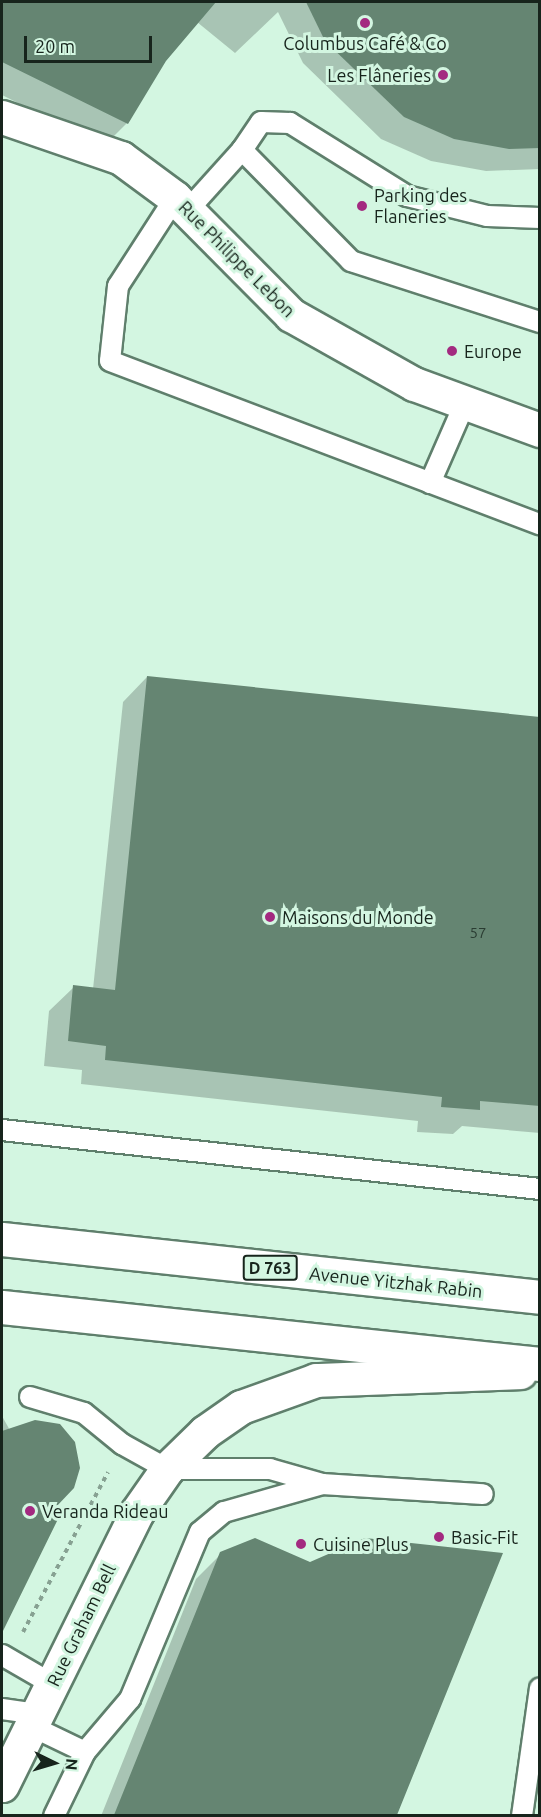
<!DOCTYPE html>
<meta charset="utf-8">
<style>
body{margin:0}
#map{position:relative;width:541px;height:1817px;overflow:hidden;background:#d3f6e1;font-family:Ubuntu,sans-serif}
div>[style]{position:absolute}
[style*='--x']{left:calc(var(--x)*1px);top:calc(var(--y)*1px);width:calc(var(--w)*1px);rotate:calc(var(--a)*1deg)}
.shadow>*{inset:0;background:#0003}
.building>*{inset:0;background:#658572}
.path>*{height:4px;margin-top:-2px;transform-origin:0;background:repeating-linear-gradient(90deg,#87a192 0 4.5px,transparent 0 9px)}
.roads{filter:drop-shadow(2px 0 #5f7f6c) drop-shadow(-2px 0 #5f7f6c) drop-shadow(0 2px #5f7f6c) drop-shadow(0 -2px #5f7f6c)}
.service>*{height:20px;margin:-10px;padding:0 10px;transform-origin:10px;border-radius:10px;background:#fff}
.minor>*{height:33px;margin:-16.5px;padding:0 16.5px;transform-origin:16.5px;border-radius:16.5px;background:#fff}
.tertiary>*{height:33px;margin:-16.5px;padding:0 16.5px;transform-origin:16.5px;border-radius:16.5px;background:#fff}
.primary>*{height:33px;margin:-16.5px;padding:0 16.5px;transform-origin:16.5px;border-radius:16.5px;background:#fff}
.dots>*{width:16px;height:16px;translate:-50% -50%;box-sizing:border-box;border:3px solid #d3f6e1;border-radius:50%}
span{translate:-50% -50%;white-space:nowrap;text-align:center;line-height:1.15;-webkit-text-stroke:6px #d3f6e1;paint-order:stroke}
.number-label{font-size:15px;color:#2a3c32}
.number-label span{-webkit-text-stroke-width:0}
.shield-label span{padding:2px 4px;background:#d3f6e1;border:2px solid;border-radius:4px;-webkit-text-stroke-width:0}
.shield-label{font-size:16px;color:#17241c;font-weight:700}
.poi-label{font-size:18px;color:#17241c}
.right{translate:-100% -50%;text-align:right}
.left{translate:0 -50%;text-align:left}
.street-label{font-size:18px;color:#17241c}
.frame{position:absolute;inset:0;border:3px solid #17241c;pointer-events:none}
.north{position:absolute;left:24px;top:1733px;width:60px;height:60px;-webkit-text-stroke:4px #d3f6e1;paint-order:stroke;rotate:95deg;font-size:16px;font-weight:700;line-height:24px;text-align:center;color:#17241c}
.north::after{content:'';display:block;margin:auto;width:21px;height:27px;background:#17241c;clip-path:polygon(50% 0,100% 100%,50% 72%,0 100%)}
.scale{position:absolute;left:24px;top:36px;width:128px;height:27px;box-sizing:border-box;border:3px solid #17241c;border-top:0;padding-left:8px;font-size:18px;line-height:21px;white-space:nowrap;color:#17241c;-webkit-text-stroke:4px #d3f6e1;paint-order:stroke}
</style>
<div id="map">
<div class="shadow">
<div style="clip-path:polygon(2px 2px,540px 2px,540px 169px,486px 171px,431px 161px,381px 139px,303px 63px,278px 12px,235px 53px,197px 22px,165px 60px,127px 123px,104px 146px,2px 95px)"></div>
<div style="clip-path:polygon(147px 677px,540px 718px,540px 1133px,462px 1126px,453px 1134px,417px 1132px,418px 1121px,81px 1084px,82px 1070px,44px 1066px,49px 1011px,74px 987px,93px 989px,123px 702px)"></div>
<div style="clip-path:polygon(2px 1416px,53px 1508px,14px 1604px,2px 1617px)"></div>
<div style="clip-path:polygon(221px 1554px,310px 1563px,501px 1554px,395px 1816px,101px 1816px,196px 1579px)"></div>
</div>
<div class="building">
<div style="clip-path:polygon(2px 2px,216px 2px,166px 61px,128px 124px,2px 62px)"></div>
<div style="clip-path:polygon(306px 2px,540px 2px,540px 148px,509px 149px,454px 139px,404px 117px,325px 41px)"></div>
<div style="clip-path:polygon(147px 676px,540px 717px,540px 1106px,480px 1101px,480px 1110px,441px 1107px,442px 1097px,105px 1060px,106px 1046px,68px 1041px,73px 985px,115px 990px)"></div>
<div style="clip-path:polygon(35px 1420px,60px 1424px,75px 1442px,80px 1468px,74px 1488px,55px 1508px,60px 1515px,2px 1633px,2px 1431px)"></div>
<div style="clip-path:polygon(255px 1538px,310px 1562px,365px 1538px,503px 1553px,397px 1815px,114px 1815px,220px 1552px)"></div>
</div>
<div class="path">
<div style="--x:23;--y:1632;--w:181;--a:-62"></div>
</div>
<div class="roads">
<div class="service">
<div style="--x:175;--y:198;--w:105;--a:122.9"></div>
<div style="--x:118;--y:286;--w:75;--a:96.1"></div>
<div style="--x:110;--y:361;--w:460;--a:20.8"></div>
<div style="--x:188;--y:210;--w:81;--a:-48"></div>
<div style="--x:540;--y:218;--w:53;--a:-177.8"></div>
<div style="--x:487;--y:216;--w:82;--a:-166"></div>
<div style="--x:407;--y:196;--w:138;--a:-148"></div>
<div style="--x:290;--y:123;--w:29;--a:-178"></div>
<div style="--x:261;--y:122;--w:34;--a:124"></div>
<div style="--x:242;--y:150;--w:156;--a:45.5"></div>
<div style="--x:351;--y:261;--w:199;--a:17.9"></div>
<div style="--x:430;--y:483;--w:87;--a:-66.4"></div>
<div style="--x:2;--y:1130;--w:541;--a:6.26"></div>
<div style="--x:30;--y:1397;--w:56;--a:16.5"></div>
<div style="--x:84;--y:1413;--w:49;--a:39.2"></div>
<div style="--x:122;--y:1444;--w:51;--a:29.1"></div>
<div style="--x:167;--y:1469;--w:103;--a:0"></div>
<div style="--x:270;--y:1469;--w:54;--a:16.1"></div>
<div style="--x:2;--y:1655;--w:58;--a:30.1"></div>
<div style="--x:2;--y:1709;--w:35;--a:8"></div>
<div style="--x:31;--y:1726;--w:60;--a:25.7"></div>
<div style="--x:54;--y:1816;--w:71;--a:-64.2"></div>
<div style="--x:85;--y:1752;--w:70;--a:-49.7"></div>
<div style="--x:130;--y:1699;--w:181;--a:-67.3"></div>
<div style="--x:200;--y:1532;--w:31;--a:-40"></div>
<div style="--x:224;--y:1512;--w:102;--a:-15.9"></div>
<div style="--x:322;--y:1484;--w:161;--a:3.6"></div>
<div style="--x:522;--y:1816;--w:129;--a:-82"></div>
</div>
<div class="minor">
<div style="--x:2;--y:1785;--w:305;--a:-63.7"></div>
<div style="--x:137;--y:1512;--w:52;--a:-55.1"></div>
<div style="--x:167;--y:1469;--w:53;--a:-44.2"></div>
<div style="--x:205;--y:1432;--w:44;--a:-34.8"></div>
<div style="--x:241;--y:1407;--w:80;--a:-19.8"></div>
<div style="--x:316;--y:1380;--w:204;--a:-2.2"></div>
</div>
<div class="tertiary">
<div style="--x:2;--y:117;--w:126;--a:19"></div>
<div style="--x:121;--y:158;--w:67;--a:36.5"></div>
<div style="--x:175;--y:198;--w:165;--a:45.2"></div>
<div style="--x:291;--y:315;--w:141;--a:29.3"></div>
<div style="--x:414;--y:384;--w:134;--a:20.1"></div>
</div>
<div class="primary">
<div style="--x:2;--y:1239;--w:541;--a:6.15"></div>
<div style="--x:2;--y:1307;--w:541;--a:6.05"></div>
</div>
</div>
<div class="dots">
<div style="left:365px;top:23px;background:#a32a80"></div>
<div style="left:443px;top:75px;background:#a32a80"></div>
<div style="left:362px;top:206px;background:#a32a80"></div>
<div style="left:452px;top:351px;background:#a32a80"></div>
<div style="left:270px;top:917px;background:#a32a80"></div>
<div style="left:30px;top:1511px;background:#a32a80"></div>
<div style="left:439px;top:1537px;background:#a32a80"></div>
<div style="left:301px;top:1544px;background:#a32a80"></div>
</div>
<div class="number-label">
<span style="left:478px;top:933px">57</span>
</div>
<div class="shield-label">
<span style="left:270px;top:1268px">D 763</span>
</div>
<div class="poi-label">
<span style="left:365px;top:43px">Columbus Café &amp; Co</span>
<span class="right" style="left:431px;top:75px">Les Flâneries</span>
<span class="left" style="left:374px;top:206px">Parking des<br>Flaneries</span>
<span class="left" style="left:464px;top:351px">Europe</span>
<span class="left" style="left:282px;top:917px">Maisons du Monde</span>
<span class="left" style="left:42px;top:1511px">Veranda Rideau</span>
<span class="left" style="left:451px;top:1537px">Basic-Fit</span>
<span class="left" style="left:313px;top:1544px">Cuisine Plus</span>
</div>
<div class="street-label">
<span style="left:237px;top:259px;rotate:45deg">Rue Philippe Lebon</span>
<span style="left:396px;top:1282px;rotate:6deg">Avenue Yitzhak Rabin</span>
<span style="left:81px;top:1625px;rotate:-64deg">Rue Graham Bell</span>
</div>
<div class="frame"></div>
<div class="north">N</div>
<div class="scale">20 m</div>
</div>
